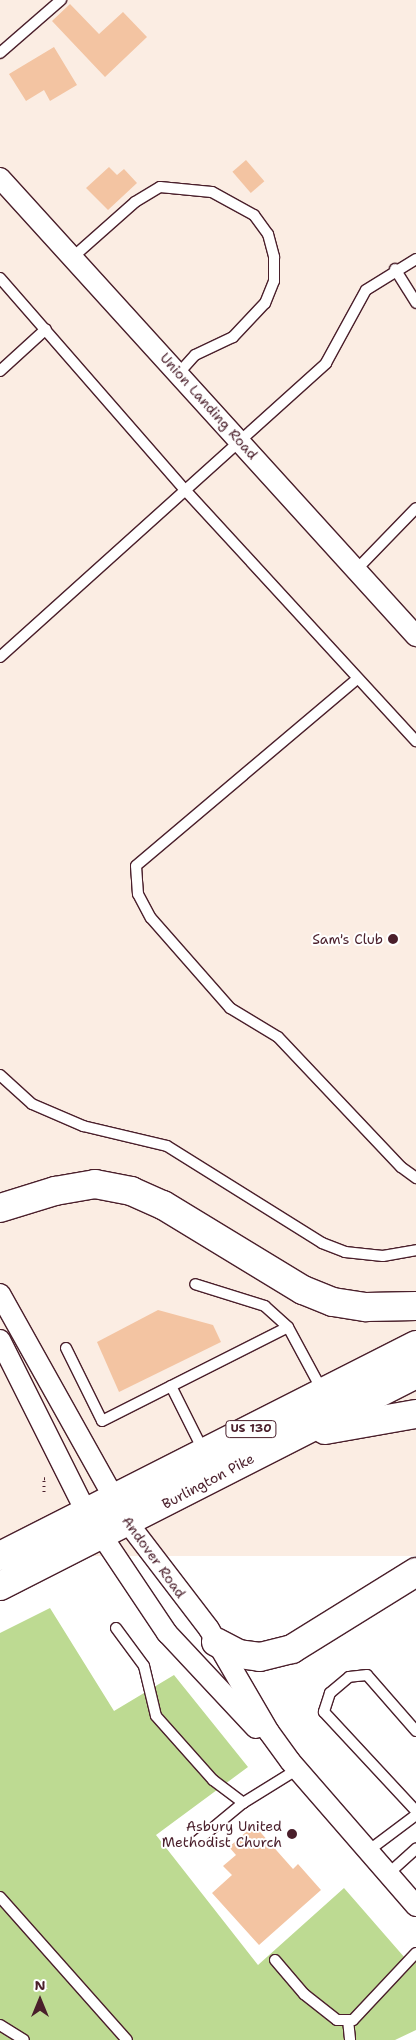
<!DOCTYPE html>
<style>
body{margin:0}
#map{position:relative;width:416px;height:2040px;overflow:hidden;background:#fff;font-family:"Shantell Sans",sans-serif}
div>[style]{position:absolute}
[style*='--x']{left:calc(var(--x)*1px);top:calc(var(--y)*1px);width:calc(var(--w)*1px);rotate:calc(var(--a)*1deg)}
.built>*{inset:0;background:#fbede3;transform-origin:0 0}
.green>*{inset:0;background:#bdda92}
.building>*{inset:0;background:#f3c4a2;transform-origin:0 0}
.path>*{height:3px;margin-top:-1.5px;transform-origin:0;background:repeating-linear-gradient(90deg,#4a1f2b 0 1px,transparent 0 5px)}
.roads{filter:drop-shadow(1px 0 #4a1f2b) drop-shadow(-1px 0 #4a1f2b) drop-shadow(0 1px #4a1f2b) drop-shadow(0 -1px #4a1f2b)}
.service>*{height:10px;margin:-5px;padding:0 5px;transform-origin:5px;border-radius:5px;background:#fff}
.minor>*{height:20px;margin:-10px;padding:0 10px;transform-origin:10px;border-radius:10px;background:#fff}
.trunk>*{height:28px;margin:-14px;padding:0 14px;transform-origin:14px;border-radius:14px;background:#fff}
.dots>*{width:14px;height:14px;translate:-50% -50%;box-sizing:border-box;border:2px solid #fff;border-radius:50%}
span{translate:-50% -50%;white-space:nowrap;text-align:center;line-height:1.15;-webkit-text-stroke:4px #fff;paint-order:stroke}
.shield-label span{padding:1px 4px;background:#fff;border:1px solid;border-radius:4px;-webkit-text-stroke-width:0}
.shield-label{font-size:12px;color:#4a1f2b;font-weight:700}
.street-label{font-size:14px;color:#4a1f2b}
.poi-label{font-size:14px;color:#4a1f2b}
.right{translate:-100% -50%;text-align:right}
.north{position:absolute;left:15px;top:1975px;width:50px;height:50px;-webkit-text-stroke:4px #fff;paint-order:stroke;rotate:0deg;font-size:14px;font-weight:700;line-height:20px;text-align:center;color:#4a1f2b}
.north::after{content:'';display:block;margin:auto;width:18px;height:22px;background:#4a1f2b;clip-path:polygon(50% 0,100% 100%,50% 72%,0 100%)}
</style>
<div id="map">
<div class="built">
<div style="left:0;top:0;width:416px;height:1556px"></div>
</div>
<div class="green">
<div style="clip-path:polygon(50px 1608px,114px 1711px,174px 1675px,248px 1767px,156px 1835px,258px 1965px,344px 1888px,405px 1958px,416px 1949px,416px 2030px,395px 2040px,0 2040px,0 1633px)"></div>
</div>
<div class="building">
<div style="clip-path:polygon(70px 4px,99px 34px,123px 12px,147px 37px,105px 77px,52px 21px)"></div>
<div style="clip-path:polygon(54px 47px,77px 85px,50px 101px,44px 90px,26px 101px,9px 74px)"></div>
<div style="left:246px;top:160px;width:28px;height:18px;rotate:49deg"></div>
<div style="clip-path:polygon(109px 167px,117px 175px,124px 169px,137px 183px,108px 210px,86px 188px)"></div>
<div style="clip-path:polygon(158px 1310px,213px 1325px,221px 1342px,119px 1392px,97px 1342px)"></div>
<div style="clip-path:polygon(254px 1825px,293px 1869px,298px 1864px,321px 1890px,259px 1945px,212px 1893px,232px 1875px,223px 1866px,236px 1855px,229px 1847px)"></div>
</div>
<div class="path">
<div style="--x:44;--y:1492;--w:14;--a:-90"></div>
<div style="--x:44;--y:1478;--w:4;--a:14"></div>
</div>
<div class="roads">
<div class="service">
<div style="--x:0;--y:53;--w:81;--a:-41"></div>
<div style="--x:73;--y:257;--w:83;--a:-41.6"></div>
<div style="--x:135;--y:202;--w:29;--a:-31"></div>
<div style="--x:160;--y:187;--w:52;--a:5.5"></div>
<div style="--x:212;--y:192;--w:48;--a:28.7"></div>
<div style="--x:254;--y:215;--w:24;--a:54"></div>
<div style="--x:268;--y:234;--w:24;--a:75"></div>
<div style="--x:274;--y:257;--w:24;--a:90"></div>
<div style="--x:274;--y:281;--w:24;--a:112"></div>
<div style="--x:265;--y:303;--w:47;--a:133.3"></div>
<div style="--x:233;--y:337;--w:42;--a:154.7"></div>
<div style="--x:195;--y:355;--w:24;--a:132"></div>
<div style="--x:395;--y:269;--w:40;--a:58"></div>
<div style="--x:0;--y:278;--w:283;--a:48.9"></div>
<div style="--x:186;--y:491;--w:340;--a:47.4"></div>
<div style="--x:0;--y:371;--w:62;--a:-42.4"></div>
<div style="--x:356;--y:570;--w:86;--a:-45.9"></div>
<div style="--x:0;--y:657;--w:439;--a:-42"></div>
<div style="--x:326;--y:363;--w:83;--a:-61.3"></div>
<div style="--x:366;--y:290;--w:59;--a:-31.8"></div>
<div style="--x:357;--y:679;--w:289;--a:139.8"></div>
<div style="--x:136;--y:866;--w:28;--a:86"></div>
<div style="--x:138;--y:894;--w:27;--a:62"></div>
<div style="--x:151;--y:918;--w:120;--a:48.7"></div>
<div style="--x:230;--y:1008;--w:56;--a:31.1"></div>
<div style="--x:278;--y:1037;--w:179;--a:46.6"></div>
<div style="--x:401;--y:1167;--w:19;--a:36"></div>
<div style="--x:0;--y:1075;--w:43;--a:42.2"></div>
<div style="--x:32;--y:1104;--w:56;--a:23.3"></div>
<div style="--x:83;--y:1126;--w:86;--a:13.4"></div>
<div style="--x:167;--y:1146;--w:183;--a:32"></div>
<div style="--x:322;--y:1243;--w:25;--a:21"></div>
<div style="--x:345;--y:1252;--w:38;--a:6"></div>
<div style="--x:383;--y:1256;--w:34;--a:-10"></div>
<div style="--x:288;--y:1327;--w:74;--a:61.7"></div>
<div style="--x:66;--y:1348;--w:81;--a:63.7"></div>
<div style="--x:102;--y:1421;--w:208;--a:-26.8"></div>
<div style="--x:288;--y:1327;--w:31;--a:-138"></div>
<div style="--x:265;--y:1306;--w:73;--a:-162.6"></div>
<div style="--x:171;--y:1386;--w:74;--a:63.4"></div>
<div style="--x:116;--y:1628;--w:47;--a:53.6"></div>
<div style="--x:144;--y:1666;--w:51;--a:76.5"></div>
<div style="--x:156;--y:1716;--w:86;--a:48.3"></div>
<div style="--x:213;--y:1780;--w:38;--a:37"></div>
<div style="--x:416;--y:1731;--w:74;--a:-131.2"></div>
<div style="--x:367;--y:1675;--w:18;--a:174"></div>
<div style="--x:349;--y:1677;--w:25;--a:140"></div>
<div style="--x:330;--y:1693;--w:20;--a:108"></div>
<div style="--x:324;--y:1712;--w:135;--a:47.1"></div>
<div style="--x:197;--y:1841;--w:60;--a:-39.6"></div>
<div style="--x:243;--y:1803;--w:65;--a:-31.7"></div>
<div style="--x:368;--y:1851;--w:60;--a:-36.9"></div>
<div style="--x:388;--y:1874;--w:38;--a:-42"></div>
<div style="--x:0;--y:1897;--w:191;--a:48.4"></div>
<div style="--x:275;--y:1960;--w:45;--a:49.5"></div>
<div style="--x:304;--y:1994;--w:42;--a:38.2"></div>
<div style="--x:337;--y:2020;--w:16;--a:0"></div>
<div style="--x:353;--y:2020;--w:92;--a:-46.8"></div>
<div style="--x:348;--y:2020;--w:20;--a:84"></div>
<div style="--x:0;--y:2025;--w:28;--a:32"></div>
</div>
<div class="minor">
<div style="--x:0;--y:178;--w:619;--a:47.75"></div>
<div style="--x:0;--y:1294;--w:262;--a:60.8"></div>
<div style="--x:128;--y:1523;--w:133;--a:52.6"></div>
<div style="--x:209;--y:1629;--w:119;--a:59.8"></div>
<div style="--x:269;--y:1732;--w:36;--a:54"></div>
<div style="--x:290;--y:1761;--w:192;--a:49"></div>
<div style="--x:0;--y:1340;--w:192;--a:63.4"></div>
<div style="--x:86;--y:1512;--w:146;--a:56.2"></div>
<div style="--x:167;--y:1633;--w:130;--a:46.9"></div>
</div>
<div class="trunk">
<div style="--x:0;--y:1208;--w:58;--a:-17.2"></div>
<div style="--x:55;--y:1191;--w:41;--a:-9.9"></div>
<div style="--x:95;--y:1184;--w:37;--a:11"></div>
<div style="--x:131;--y:1191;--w:35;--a:24"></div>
<div style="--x:163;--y:1205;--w:164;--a:31.3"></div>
<div style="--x:303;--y:1290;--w:32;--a:22"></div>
<div style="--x:333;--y:1302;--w:33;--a:9"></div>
<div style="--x:366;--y:1307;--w:50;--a:-1.1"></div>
<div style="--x:325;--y:1430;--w:92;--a:-10"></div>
<div style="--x:0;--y:1556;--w:466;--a:-26.9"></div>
<div style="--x:0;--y:1586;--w:467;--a:-27"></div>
<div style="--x:216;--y:1642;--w:26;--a:28"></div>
<div style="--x:239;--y:1654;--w:21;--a:8"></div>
<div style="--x:260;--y:1657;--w:33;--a:-14"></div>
<div style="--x:292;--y:1649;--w:146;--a:-31.8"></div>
</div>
</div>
<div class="dots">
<div style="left:393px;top:939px;background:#4a1f2b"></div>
<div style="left:292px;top:1834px;background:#4a1f2b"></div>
</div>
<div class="shield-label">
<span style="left:251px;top:1429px">US 130</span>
</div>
<div class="street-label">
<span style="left:209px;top:406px;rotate:48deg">Union Landing Road</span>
<span style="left:208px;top:1481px;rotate:-28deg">Burlington Pike</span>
<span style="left:154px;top:1557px;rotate:54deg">Andover Road</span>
</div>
<div class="poi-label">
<span class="right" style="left:383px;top:939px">Sam's Club</span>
<span class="right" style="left:282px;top:1834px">Asbury United<br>Methodist Church</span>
</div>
<div class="north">N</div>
</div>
